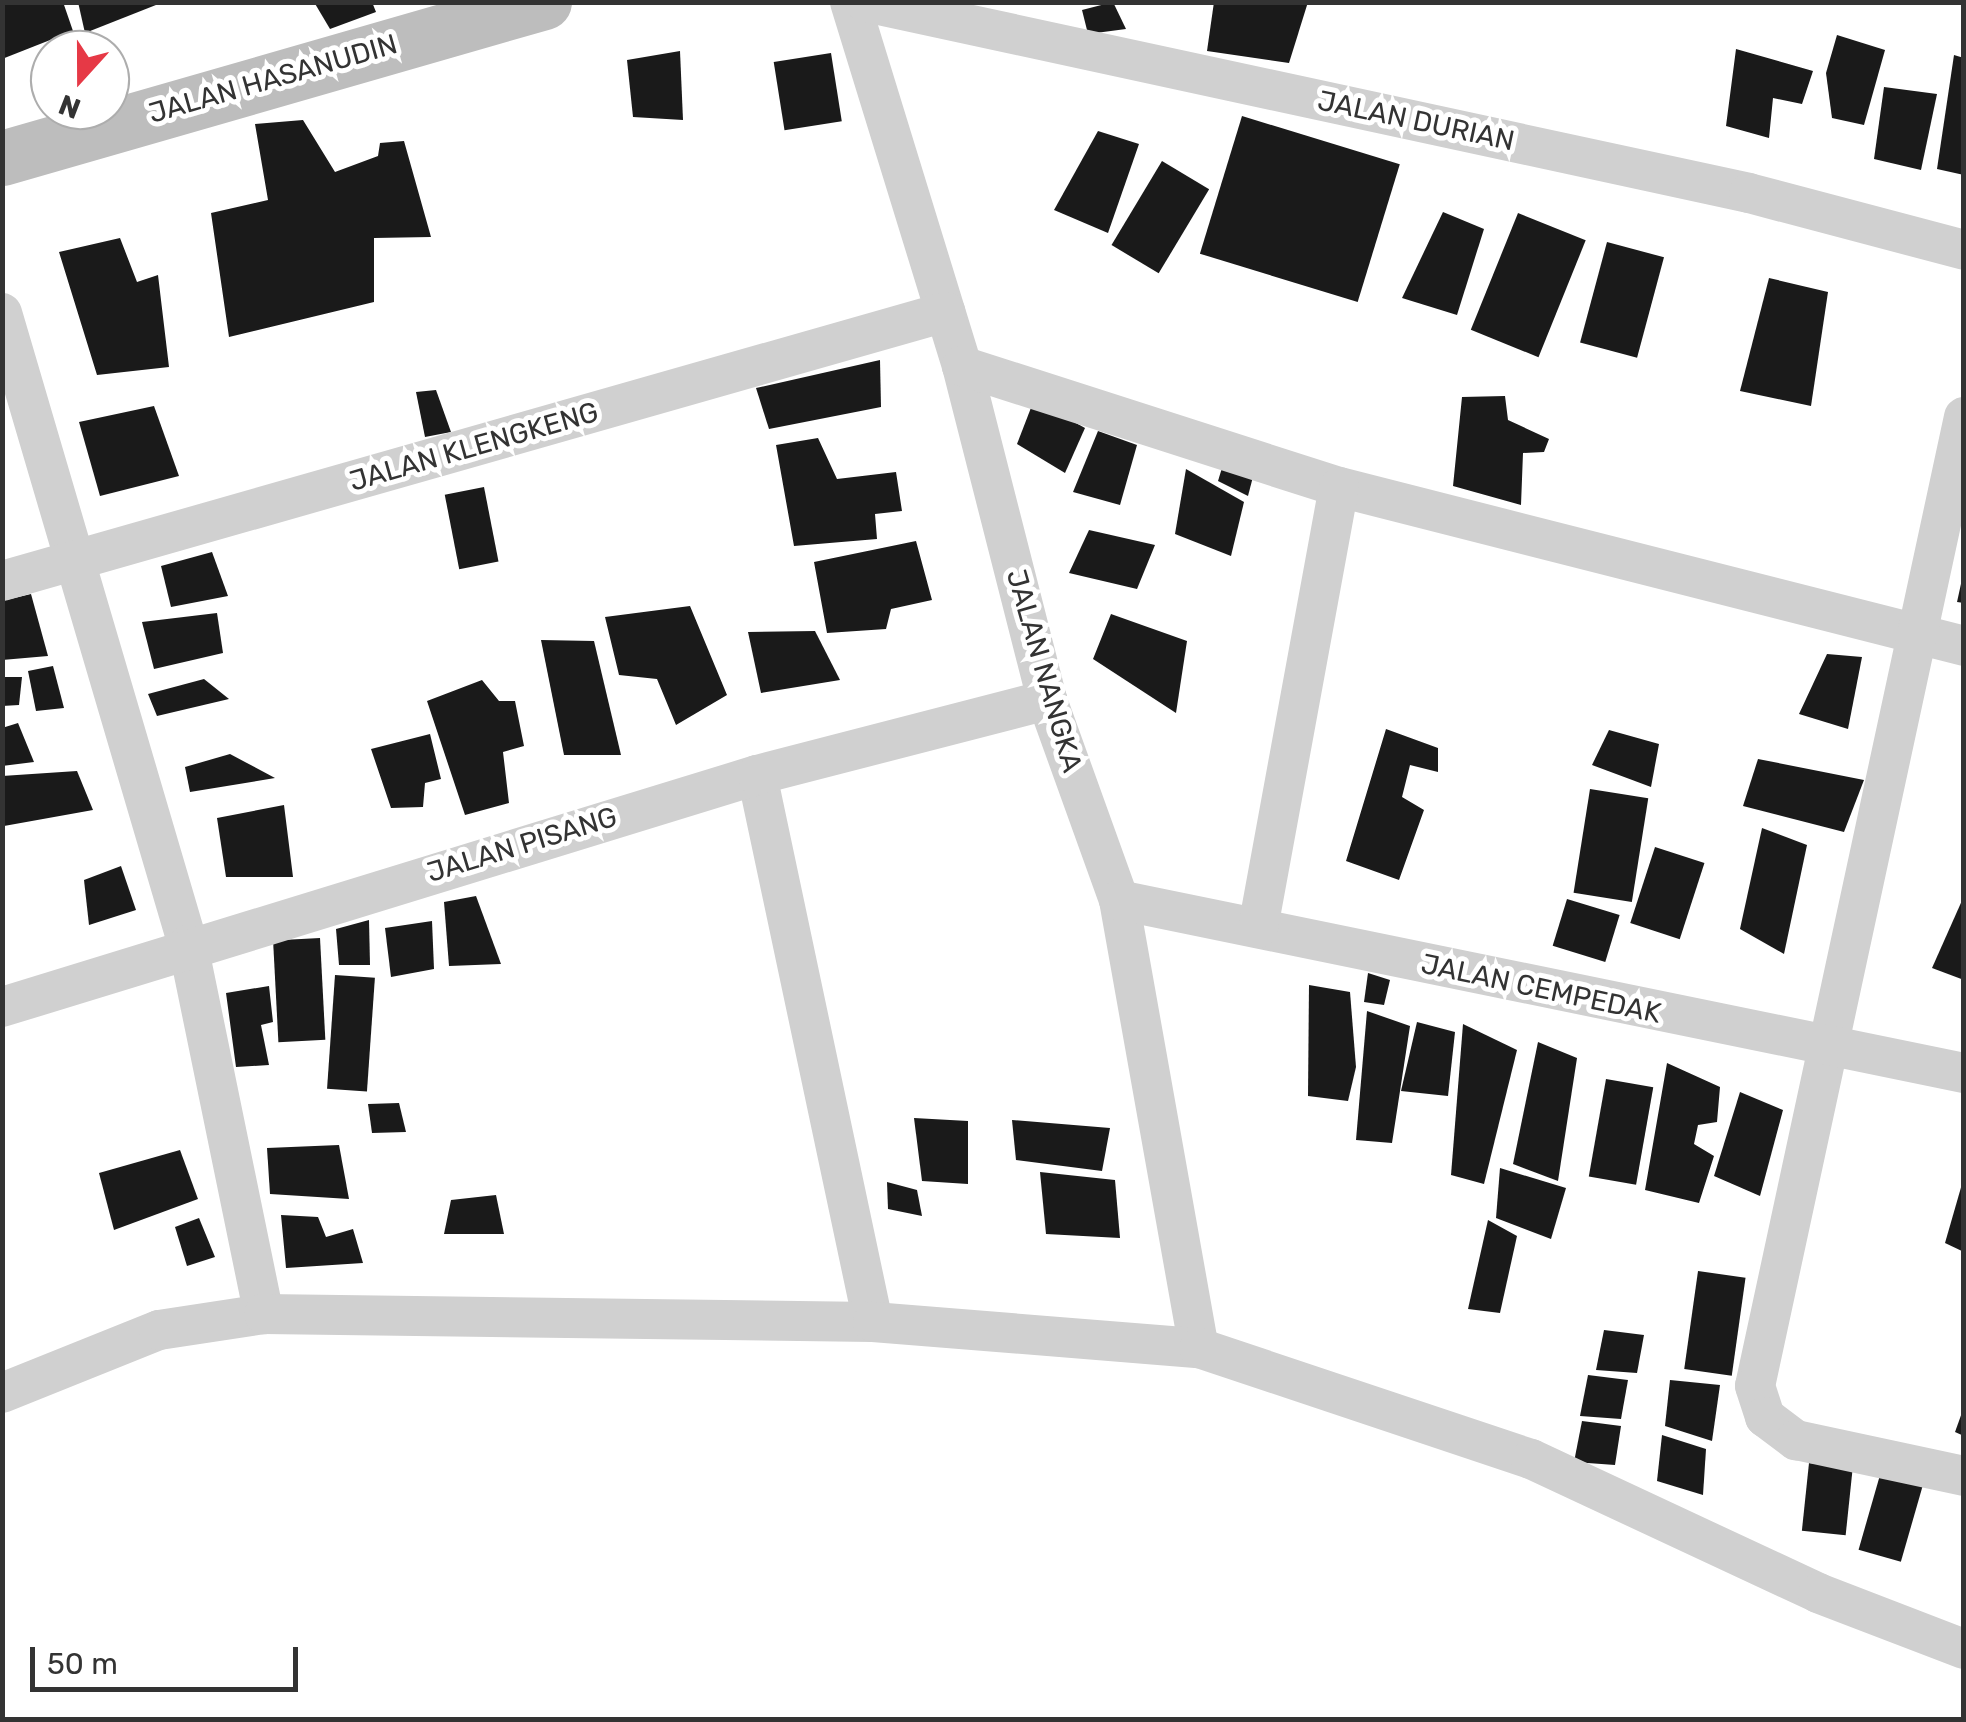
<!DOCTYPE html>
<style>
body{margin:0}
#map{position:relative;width:1966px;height:1722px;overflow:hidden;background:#fff;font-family:Rubik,sans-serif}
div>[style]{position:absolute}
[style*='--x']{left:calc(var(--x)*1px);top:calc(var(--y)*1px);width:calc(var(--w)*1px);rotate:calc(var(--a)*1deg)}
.building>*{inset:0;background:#1a1a1a;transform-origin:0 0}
.street>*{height:40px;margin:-20px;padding:0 20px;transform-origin:20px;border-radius:20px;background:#d0d0d0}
.secondary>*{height:55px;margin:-27.5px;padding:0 27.5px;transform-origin:27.5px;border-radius:27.5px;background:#bdbdbd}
span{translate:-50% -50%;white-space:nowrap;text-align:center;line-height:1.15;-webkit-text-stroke:10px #fff;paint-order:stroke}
.street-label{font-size:28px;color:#333}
.frame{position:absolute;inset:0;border:5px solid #333;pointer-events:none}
.north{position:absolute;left:30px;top:30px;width:100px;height:100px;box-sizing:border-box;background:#fff;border:2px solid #adadad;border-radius:50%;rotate:201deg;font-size:28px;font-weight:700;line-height:40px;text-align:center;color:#333}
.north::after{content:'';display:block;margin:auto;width:35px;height:45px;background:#e63946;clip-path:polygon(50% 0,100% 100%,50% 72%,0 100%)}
.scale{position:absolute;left:30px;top:1647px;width:268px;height:45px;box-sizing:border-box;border:5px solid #333;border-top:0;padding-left:12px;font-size:30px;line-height:35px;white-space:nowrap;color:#333;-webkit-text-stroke:8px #fff;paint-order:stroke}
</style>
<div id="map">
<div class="building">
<div style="clip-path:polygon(2px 2px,63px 2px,73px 31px,2px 59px)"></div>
<div style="clip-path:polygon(78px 2px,161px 2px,161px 3px,85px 33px)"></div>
<div style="clip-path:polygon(314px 2px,372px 2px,376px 12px,330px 29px)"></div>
<div style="clip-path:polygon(1113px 2px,1126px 29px,1088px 34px,1082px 10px)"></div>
<div style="clip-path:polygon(1214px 2px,1308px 2px,1289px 63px,1207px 51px)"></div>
<div style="clip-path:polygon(1837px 35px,1885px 50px,1864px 125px,1832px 118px,1826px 73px)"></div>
<div style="clip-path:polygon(1736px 49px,1813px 71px,1802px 104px,1773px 98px,1769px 138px,1726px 126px)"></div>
<div style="clip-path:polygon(680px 51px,683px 120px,633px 117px,627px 60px)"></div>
<div style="left:831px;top:53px;width:69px;height:58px;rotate:81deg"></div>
<div style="clip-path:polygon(1954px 55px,1964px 58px,1964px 175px,1937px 169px)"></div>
<div style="clip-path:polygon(1884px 87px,1937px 94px,1921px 170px,1874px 159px)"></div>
<div style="left:1242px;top:116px;width:165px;height:144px;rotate:17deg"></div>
<div style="clip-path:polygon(303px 120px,335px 172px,378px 156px,380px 143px,404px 141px,431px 237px,374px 238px,374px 302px,229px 337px,211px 213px,268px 200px,255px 124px)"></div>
<div style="clip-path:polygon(1098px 131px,1139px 144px,1108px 233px,1054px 210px)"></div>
<div style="left:1162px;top:161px;width:55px;height:98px;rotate:31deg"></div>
<div style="clip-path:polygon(1443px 212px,1484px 229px,1457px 315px,1402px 298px)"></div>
<div style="left:1518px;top:213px;width:73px;height:126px;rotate:22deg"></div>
<div style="clip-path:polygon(120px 238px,137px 282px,158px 275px,169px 367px,97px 375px,59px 252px)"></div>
<div style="left:1607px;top:242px;width:59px;height:104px;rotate:15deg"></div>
<div style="clip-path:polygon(1769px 278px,1828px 292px,1811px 406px,1740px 391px)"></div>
<div style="clip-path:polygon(880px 360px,881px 407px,769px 429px,756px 388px)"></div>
<div style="clip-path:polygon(436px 390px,451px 432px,425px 437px,416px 392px)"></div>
<div style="clip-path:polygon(1505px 396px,1508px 420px,1549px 439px,1544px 452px,1523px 453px,1521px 505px,1453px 486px,1462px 397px)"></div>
<div style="clip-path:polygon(1034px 400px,1085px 428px,1065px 473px,1017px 444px)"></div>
<div style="clip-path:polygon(154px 406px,179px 476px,100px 496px,79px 422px)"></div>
<div style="clip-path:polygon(1098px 431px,1137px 445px,1120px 505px,1073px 492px)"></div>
<div style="clip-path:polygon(818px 438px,837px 479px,896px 472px,902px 511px,875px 514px,877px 539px,794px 546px,776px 445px)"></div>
<div style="clip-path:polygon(1225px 458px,1255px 469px,1248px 496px,1218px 481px)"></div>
<div style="clip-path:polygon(1186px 469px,1244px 502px,1231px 556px,1175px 534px)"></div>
<div style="left:484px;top:487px;width:76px;height:40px;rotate:79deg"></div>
<div style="clip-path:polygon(1089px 530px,1155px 545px,1137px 589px,1069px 573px)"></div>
<div style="clip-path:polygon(916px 541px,932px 600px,891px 609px,886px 629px,827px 633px,814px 562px)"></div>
<div style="clip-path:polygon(212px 552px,228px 596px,171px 607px,161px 566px)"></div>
<div style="clip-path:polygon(1964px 570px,1964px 603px,1957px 602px)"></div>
<div style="clip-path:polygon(31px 594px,48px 656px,2px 660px,2px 601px)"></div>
<div style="clip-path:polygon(690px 606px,727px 695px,676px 725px,657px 679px,619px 675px,605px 617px)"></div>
<div style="clip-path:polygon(217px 613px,223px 653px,154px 669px,142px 622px)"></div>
<div style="clip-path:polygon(1111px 614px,1187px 641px,1176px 713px,1093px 659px)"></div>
<div style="clip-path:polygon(815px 631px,840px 680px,761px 693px,748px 632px)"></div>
<div style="clip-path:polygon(541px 640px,594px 641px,621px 755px,564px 755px)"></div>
<div style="clip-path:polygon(1827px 654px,1862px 657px,1848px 729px,1799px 714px)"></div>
<div style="clip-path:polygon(53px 666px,64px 708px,36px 711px,28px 671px)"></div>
<div style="clip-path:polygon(2px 677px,22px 677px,19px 705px,2px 706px)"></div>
<div style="clip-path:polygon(204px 679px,229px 699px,157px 716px,148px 694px)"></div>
<div style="clip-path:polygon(482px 680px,499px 701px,515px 701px,524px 746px,503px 752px,509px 803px,465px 815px,427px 701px)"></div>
<div style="clip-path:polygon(18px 723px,34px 762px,2px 766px,2px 728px)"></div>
<div style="clip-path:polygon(1386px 729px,1438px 748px,1438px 772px,1410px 765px,1402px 797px,1424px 810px,1399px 880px,1346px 861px)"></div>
<div style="clip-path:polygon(1609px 730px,1659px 744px,1651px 787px,1592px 765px)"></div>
<div style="clip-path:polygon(430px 734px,441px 779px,425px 783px,423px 807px,391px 808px,371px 749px)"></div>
<div style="clip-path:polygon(230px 754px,275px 778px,190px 792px,185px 767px)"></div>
<div style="clip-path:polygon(1758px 759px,1864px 780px,1844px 832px,1743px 806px)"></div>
<div style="clip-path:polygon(77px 771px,93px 810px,4px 826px,2px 776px)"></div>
<div style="left:1590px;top:789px;width:59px;height:105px;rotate:9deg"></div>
<div style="clip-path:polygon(284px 805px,293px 877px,226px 877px,217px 818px)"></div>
<div style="clip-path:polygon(1762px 828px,1807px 845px,1784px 954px,1740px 929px)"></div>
<div style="left:1655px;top:847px;width:52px;height:80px;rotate:18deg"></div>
<div style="clip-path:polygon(121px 866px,136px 910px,89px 925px,84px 880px)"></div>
<div style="clip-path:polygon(476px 896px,501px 964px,449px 966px,444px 902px)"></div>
<div style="clip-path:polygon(1964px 896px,1964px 980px,1932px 968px)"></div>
<div style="left:1567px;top:899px;width:55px;height:49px;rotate:17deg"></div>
<div style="clip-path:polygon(369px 920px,370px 965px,339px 965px,336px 929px)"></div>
<div style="clip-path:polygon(432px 921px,434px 969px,391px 977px,385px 928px)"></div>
<div style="left:320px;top:938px;width:102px;height:47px;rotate:87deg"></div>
<div style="clip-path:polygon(1368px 973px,1390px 980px,1384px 1005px,1364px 1002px)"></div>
<div style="left:335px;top:975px;width:40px;height:114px;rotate:4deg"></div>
<div style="clip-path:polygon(1309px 985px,1350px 992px,1356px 1067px,1348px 1101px,1308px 1096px)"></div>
<div style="clip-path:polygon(269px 986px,273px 1022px,261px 1025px,269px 1065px,236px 1067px,226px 993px)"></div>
<div style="clip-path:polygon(1367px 1011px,1410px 1026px,1392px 1143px,1356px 1140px)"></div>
<div style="clip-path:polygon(1417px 1022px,1455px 1032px,1448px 1096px,1401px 1091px)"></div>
<div style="clip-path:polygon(1463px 1024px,1517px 1050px,1484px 1184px,1451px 1175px)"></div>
<div style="clip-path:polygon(1538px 1042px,1577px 1058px,1558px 1181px,1513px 1164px)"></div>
<div style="clip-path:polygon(1667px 1063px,1720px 1087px,1717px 1122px,1698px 1125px,1694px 1144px,1714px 1156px,1699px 1203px,1645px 1190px)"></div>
<div style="left:1606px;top:1079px;width:48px;height:99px;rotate:10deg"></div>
<div style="clip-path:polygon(1740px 1092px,1783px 1110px,1760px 1196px,1714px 1176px)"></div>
<div style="clip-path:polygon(399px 1103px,406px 1132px,372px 1133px,368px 1104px)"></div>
<div style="clip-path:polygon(914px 1118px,968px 1121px,968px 1184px,922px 1181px)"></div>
<div style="clip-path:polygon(1012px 1120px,1110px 1128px,1102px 1171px,1016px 1160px)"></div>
<div style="clip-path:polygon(339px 1145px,349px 1199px,270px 1194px,267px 1148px)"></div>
<div style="clip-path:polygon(180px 1150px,198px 1199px,114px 1230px,99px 1173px)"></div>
<div style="clip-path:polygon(1500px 1168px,1566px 1188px,1551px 1239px,1496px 1218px)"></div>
<div style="clip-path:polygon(1040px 1172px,1115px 1180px,1120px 1238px,1046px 1234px)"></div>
<div style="clip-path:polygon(1964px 1177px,1964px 1252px,1945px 1243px)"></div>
<div style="clip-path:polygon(887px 1182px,917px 1190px,922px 1216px,888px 1209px)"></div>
<div style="clip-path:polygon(496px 1195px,504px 1234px,444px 1234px,451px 1200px)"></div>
<div style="clip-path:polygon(281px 1215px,318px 1217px,326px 1237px,353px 1229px,363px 1263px,286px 1268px)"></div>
<div style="clip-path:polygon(199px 1218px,215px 1257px,187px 1266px,175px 1227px)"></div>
<div style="clip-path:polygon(1488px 1220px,1517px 1236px,1500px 1313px,1468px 1309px)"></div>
<div style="left:1698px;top:1271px;width:48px;height:99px;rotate:8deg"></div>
<div style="clip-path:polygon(1604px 1330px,1644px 1335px,1637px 1373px,1596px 1370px)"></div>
<div style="clip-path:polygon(1588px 1375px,1628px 1380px,1621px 1419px,1580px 1416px)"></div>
<div style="clip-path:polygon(1670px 1380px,1720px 1385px,1712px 1441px,1665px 1426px)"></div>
<div style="clip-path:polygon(1964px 1407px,1964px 1436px,1955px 1432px)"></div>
<div style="clip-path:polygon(1582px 1421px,1621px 1426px,1615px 1465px,1574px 1462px)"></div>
<div style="clip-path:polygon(1662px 1435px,1706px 1449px,1703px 1495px,1657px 1481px)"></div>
<div style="left:1809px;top:1463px;width:44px;height:68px;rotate:6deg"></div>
<div style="left:1882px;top:1468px;width:44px;height:85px;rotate:16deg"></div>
</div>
<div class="street">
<div style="--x:850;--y:2;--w:381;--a:72.9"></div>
<div style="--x:962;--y:366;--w:345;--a:75.7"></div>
<div style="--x:1047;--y:700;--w:213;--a:70.2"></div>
<div style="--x:1119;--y:900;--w:455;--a:79.9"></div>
<div style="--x:865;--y:2;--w:904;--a:12.19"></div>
<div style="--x:1749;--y:193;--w:222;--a:14.8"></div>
<div style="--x:2;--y:313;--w:659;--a:73.6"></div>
<div style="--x:188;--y:945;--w:377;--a:78.4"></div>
<div style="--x:962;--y:366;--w:396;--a:17.8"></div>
<div style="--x:1339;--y:487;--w:645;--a:14.27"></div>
<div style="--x:1964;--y:417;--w:991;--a:102.17"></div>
<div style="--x:1755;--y:1386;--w:33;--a:72"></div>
<div style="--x:1765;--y:1417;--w:39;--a:37"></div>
<div style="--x:1796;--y:1440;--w:172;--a:12.1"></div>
<div style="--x:2;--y:581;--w:981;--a:-15.92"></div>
<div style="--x:757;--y:775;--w:559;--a:78.03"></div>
<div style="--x:1119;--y:900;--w:863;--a:11.57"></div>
<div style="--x:1258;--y:928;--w:448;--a:-79.6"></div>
<div style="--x:2;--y:1007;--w:790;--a:-17.08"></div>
<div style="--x:757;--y:775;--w:300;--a:-14.5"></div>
<div style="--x:2;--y:1393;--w:169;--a:-21.9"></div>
<div style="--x:159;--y:1330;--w:106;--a:-8.7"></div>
<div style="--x:264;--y:1314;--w:609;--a:0.75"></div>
<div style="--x:873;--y:1322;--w:327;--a:4.6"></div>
<div style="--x:1199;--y:1348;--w:350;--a:18.5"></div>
<div style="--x:1531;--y:1459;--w:317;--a:25"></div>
<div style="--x:1818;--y:1593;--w:156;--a:21"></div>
</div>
<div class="secondary">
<div style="--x:2;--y:158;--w:564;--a:-16.06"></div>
</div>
<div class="street-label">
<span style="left:273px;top:79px;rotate:-16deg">JALAN HASANUDIN</span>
<span style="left:1416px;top:121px;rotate:12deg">JALAN DURIAN</span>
<span style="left:474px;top:447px;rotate:-16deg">JALAN KLENGKENG</span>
<span style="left:1044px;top:671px;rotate:74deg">JALAN NANGKA</span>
<span style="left:522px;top:845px;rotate:-17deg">JALAN PISANG</span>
<span style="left:1541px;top:989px;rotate:12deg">JALAN CEMPEDAK</span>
</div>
<div class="frame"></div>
<div class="north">N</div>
<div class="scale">50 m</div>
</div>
